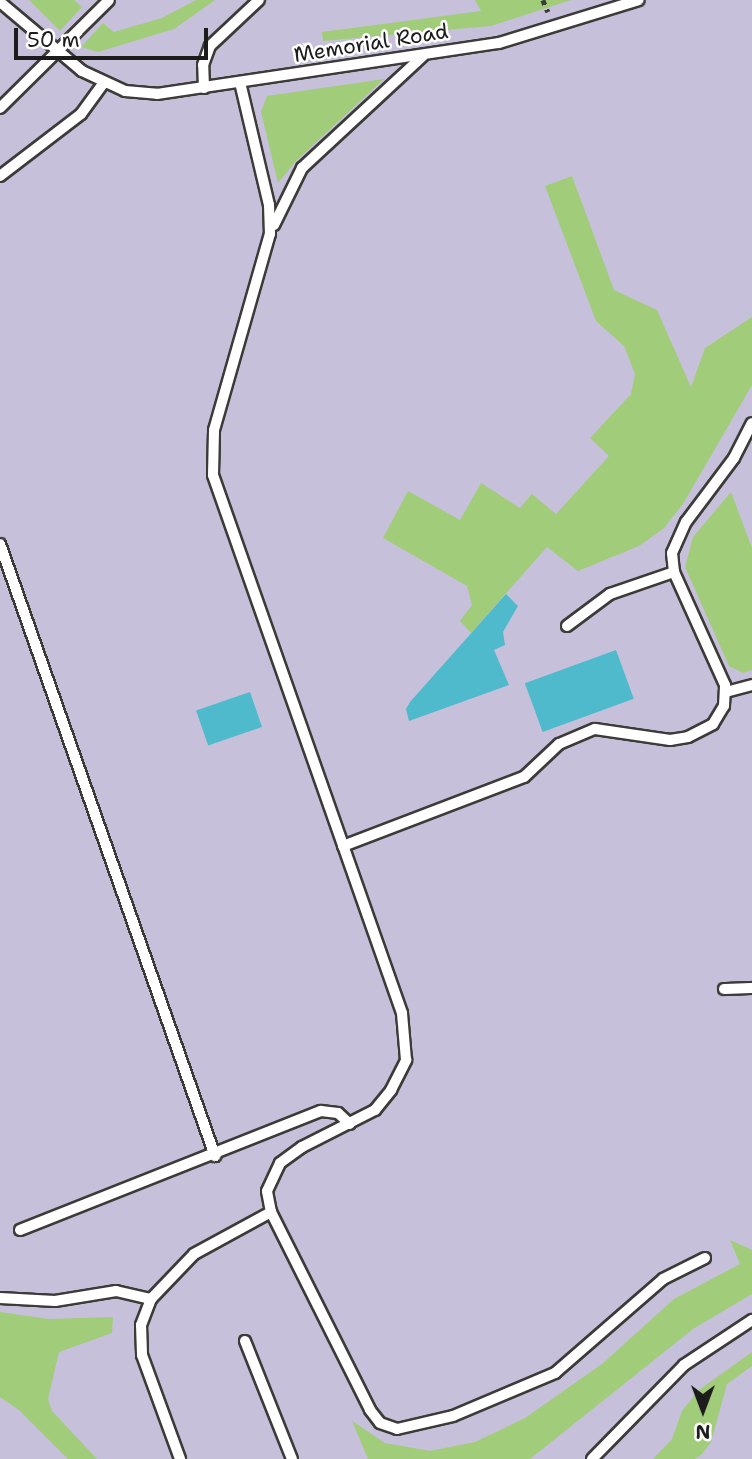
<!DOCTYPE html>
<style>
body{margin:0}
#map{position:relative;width:752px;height:1459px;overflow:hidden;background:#f4ead5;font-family:"Shantell Sans",sans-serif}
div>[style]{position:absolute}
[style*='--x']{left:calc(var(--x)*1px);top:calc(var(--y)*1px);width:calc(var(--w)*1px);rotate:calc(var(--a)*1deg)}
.industrial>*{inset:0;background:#c6c0da;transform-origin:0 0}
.green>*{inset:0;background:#a1cd7a}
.water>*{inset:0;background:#4ebacb;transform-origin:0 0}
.path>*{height:4.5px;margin-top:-2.25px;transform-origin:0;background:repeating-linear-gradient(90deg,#3c3b38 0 5px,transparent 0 10px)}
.roads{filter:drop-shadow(2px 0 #3c3b38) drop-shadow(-2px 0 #3c3b38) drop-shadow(0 2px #3c3b38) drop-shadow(0 -2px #3c3b38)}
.service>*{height:10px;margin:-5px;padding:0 5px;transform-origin:5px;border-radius:5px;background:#fff}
span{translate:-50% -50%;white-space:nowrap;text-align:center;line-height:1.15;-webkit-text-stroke:5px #fff;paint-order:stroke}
.street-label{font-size:21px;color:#1c1c1c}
.north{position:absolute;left:668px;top:1375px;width:70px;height:70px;-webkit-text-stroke:5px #fff;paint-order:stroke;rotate:180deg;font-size:19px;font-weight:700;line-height:28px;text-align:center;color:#1c1c1c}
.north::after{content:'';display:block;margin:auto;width:24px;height:32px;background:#1c1c1c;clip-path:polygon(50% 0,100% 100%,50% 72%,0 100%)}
.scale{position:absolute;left:14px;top:28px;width:194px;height:32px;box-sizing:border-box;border:4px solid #1c1c1c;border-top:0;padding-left:9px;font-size:21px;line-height:24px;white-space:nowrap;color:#1c1c1c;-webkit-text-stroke:5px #fff;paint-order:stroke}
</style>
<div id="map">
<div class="industrial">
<div style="left:0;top:0;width:752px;height:1459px"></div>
</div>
<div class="green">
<div style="clip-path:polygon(29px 0,74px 0,82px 7px,60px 31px)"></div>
<div style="clip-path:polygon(196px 0,215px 0,174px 29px,98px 52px,81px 47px,103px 23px,114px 32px,162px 18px)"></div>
<div style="clip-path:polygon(475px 0,571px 0,491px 26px,323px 41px,322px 32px,481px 11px)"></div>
<div style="clip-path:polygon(384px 79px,296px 161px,278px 183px,261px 112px,267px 96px)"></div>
<div style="clip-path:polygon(572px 176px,614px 290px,657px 310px,691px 387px,705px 348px,752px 317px,752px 385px,683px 504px,664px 528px,639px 546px,578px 571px,547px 547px,471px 633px,460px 621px,472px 605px,467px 586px,383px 538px,408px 491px,460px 520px,481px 483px,520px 508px,532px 494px,556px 514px,609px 456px,590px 438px,631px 394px,635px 374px,624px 346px,596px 321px,545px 186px)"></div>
<div style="clip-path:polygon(731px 492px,752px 548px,752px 670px,743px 673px,729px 666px,685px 567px,693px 537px)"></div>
<div style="clip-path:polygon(730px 1240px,752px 1250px,752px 1294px,693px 1329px,530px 1459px,368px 1459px,352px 1421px,385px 1443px,430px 1451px,475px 1442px,525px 1418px,602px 1364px,674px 1299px,740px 1264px)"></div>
<div style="clip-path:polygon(0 1312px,49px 1319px,113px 1317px,112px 1333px,59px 1352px,48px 1399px,52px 1411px,97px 1459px,68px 1459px,19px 1410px,0 1397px)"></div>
<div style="clip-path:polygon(752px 1352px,752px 1366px,727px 1384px,711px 1442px,702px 1454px,695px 1459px,653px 1459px,672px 1439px,682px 1411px,699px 1390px)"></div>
</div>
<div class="water">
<div style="clip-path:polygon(506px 594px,518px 606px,503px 632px,505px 645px,494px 650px,509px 685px,409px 721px,406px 709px,410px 702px)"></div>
<div style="left:616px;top:650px;width:52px;height:97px;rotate:70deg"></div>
<div style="left:250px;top:692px;width:37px;height:57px;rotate:71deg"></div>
</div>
<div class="path">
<div style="--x:543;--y:0;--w:13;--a:67"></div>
</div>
<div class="roads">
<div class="service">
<div style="--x:0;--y:2;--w:107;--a:40.1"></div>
<div style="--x:82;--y:71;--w:47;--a:24.9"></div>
<div style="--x:125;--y:91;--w:32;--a:5"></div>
<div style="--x:157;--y:94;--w:346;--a:-8.5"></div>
<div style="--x:499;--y:43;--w:146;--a:-17.1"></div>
<div style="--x:204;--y:88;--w:23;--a:-92"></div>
<div style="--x:203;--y:65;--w:20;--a:-70"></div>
<div style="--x:210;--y:46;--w:67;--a:-43.2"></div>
<div style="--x:0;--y:108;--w:153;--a:-44.7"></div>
<div style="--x:0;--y:176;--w:102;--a:-37.4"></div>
<div style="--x:81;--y:114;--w:39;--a:-54"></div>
<div style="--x:274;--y:225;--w:64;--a:-63.8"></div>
<div style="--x:302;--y:168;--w:165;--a:-42.8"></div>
<div style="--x:0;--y:544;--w:649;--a:70.64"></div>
<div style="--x:567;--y:626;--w:54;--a:-36.7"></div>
<div style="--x:610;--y:594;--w:68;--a:-19"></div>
<div style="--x:726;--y:692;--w:27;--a:-15"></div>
<div style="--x:343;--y:846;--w:194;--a:-20.9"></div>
<div style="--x:524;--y:777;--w:48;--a:-43.3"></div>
<div style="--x:559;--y:744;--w:39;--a:-23"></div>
<div style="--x:595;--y:729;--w:76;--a:8.3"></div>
<div style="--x:670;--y:740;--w:18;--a:-9"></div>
<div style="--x:688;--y:737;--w:28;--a:-27"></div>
<div style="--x:713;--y:724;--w:21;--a:-59"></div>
<div style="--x:724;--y:706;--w:21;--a:-87"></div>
<div style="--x:725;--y:685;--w:124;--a:-114.3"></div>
<div style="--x:674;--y:572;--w:19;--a:-96"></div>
<div style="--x:672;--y:553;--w:34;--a:-66"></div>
<div style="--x:686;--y:522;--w:80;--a:-53.1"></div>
<div style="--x:734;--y:458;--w:39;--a:-63"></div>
<div style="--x:724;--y:989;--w:28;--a:-2"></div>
<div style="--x:271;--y:1212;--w:221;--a:63.4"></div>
<div style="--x:370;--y:1410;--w:16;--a:52"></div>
<div style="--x:380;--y:1423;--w:18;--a:19"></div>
<div style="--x:397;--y:1429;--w:57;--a:-13.1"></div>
<div style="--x:453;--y:1416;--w:111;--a:-22.9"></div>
<div style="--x:555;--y:1373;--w:143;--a:-41"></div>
<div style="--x:663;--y:1279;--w:47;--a:-26.6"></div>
<div style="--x:20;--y:1230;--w:324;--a:-21.6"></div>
<div style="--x:321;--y:1111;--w:17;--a:7"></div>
<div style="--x:338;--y:1113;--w:16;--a:43"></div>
<div style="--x:0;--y:1298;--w:55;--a:3.1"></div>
<div style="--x:55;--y:1301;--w:62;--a:-9.3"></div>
<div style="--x:116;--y:1291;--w:36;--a:13"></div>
<div style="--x:151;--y:1299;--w:62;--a:-46.3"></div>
<div style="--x:194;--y:1254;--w:88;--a:-28.6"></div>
<div style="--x:271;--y:1212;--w:21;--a:-101"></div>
<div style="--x:267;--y:1191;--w:31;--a:-65"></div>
<div style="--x:280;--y:1163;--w:27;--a:-36"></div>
<div style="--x:302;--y:1147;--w:82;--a:-26.9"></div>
<div style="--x:375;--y:1110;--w:26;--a:-51"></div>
<div style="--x:391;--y:1090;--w:34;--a:-63"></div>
<div style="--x:406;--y:1060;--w:47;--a:-94.9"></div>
<div style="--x:402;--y:1013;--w:570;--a:-109.36"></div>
<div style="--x:213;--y:475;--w:45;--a:-88.7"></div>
<div style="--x:214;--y:430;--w:204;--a:-74.1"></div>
<div style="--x:270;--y:234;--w:29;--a:-92"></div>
<div style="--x:269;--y:205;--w:126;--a:-103.3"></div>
<div style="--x:151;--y:1299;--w:28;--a:111"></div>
<div style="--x:141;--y:1325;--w:30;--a:88"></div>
<div style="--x:142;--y:1355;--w:111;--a:69.9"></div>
<div style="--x:245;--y:1341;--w:127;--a:68.3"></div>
<div style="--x:592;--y:1459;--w:132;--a:-45.6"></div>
<div style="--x:684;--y:1365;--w:82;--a:-33.5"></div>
</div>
</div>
<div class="street-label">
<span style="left:371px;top:43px;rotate:-9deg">Memorial Road</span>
</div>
<div class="north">N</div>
<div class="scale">50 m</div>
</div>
